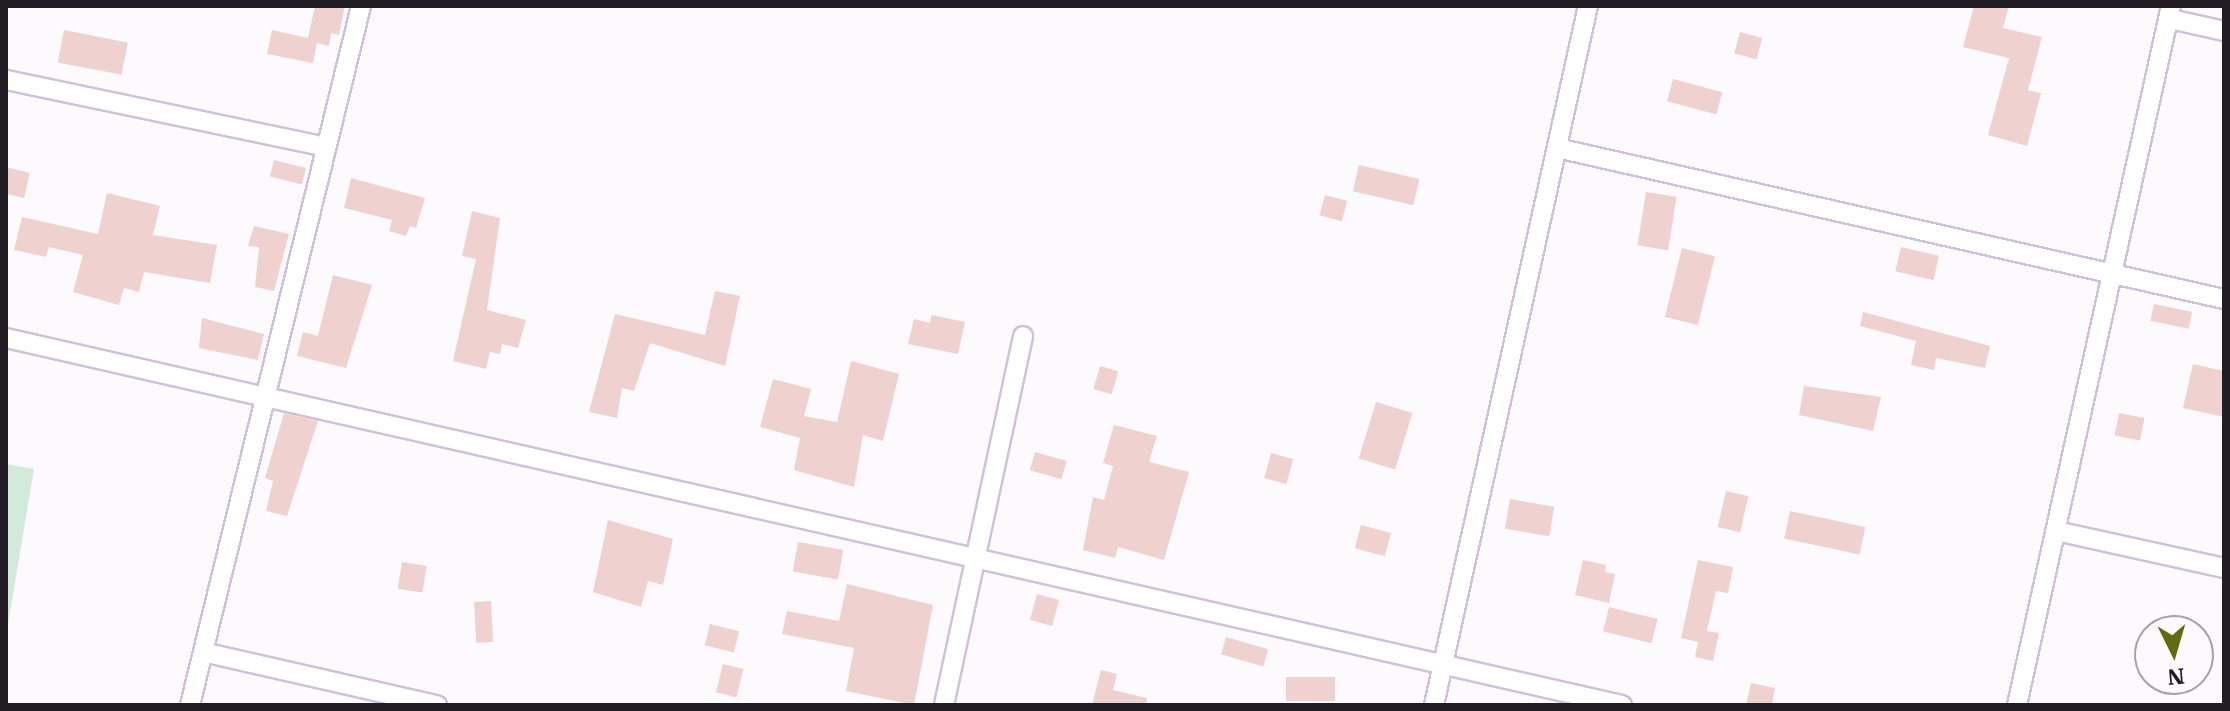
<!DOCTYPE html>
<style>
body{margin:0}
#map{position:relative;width:2230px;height:711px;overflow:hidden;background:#fdfafe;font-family:"IBM Plex Serif",serif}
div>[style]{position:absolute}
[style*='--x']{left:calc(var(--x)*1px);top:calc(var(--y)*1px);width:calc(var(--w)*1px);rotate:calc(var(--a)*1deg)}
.green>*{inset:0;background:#d2ead9}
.building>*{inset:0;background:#efd1cf;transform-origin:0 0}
.roads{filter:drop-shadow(2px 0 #cfc1d7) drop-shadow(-2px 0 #cfc1d7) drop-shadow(0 2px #cfc1d7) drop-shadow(0 -2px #cfc1d7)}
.street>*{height:18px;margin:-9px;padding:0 9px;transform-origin:9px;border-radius:9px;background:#fff}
span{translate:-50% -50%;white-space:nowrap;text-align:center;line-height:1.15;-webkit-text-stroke:7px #fdfafe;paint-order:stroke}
.frame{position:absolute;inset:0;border:8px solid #221c24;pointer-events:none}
.north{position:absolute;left:2134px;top:615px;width:80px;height:80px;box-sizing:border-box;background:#fdfafe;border:2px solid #a5a1a7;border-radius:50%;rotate:175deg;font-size:22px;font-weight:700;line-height:32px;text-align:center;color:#221c24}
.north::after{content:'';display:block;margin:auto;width:28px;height:36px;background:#616b11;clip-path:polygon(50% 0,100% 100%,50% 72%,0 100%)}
</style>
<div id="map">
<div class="green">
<div style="clip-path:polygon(6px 464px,34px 469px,6px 636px)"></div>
</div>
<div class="building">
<div style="clip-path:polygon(315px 6px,345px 6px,339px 35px,331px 33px,329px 46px,317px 43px,313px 63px,267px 54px,272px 30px,308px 38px)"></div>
<div style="clip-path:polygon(1974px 6px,2009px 6px,2003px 28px,2042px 37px,2028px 90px,2041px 93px,2027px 146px,1988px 135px,2009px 58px,1963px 47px)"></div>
<div style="left:64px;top:30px;width:65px;height:33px;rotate:11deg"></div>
<div style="left:1740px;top:32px;width:23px;height:22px;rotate:15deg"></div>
<div style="left:1673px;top:79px;width:51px;height:23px;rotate:15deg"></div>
<div style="left:274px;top:160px;width:33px;height:17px;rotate:14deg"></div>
<div style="left:1359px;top:165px;width:62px;height:27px;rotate:13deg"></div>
<div style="clip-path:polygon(6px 167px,30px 173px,24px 198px,6px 194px)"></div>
<div style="clip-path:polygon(351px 178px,425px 198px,416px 228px,410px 226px,406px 236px,389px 231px,392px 220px,344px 208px)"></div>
<div style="left:1646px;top:192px;width:31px;height:54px;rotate:9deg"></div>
<div style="clip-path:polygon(107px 193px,160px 206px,153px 235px,217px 245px,210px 283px,144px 272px,139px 292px,124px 288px,119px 305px,73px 292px,83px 255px,49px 247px,46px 257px,14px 250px,22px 217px,98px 234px)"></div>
<div style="left:1325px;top:195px;width:23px;height:21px;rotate:15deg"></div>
<div style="clip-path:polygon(472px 211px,500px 218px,487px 310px,526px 320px,518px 348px,502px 344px,500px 354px,490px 352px,486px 369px,453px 361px,476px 259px,462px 256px)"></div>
<div style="clip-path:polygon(254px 226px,289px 234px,274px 291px,255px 287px,259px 247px,248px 246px)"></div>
<div style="left:1901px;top:247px;width:39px;height:25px;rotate:13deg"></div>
<div style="left:1682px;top:248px;width:34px;height:71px;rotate:14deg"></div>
<div style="clip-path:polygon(333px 275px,372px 285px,346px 368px,297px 356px,303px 332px,318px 336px)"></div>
<div style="clip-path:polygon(715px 291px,740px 296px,725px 366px,650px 343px,634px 391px,622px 388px,617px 418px,589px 412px,615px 314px,705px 335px)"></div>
<div style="left:2154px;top:304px;width:39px;height:17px;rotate:12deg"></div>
<div style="clip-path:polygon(1863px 312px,1990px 346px,1985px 368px,1936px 358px,1934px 370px,1911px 365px,1916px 341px,1860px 326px)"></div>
<div style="clip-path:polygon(932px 315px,965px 322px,958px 354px,908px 344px,914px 319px,930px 323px)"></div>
<div style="clip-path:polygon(202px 318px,264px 334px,258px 360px,199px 348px)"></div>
<div style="clip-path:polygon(851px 361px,899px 374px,883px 441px,863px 435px,854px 487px,794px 470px,800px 438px,760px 427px,773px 379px,811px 389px,804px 416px,837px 422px)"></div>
<div style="clip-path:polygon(2193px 364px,2224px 371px,2224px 417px,2183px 408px)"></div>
<div style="left:1100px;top:366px;width:19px;height:24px;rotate:16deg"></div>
<div style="clip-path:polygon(1804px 386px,1881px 397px,1873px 431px,1799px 415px)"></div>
<div style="left:1376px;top:402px;width:38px;height:59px;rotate:17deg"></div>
<div style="clip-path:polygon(284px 413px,318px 421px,287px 516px,266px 511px,273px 481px,265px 478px)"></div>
<div style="left:2119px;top:413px;width:26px;height:23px;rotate:11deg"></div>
<div style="clip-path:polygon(1114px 425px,1157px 436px,1149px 462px,1189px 472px,1164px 560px,1118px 547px,1115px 558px,1083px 550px,1093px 497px,1104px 500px,1113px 466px,1103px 463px)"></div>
<div style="left:1035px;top:452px;width:33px;height:19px;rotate:16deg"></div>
<div style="left:1271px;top:453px;width:23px;height:26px;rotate:15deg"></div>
<div style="left:1726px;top:491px;width:23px;height:37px;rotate:13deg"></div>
<div style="left:1510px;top:499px;width:45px;height:30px;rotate:10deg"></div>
<div style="left:1790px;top:511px;width:77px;height:28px;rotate:12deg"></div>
<div style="clip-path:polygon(608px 520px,673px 539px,663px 585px,648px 581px,641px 607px,593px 592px)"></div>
<div style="left:1361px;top:525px;width:31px;height:24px;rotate:15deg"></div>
<div style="left:798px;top:542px;width:46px;height:30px;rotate:10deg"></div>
<div style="clip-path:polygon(1583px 560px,1606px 565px,1605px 572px,1615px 574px,1609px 603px,1575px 595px)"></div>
<div style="clip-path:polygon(1698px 560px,1733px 567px,1728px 593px,1716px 591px,1707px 631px,1719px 633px,1713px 661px,1695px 657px,1698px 642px,1681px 638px)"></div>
<div style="left:402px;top:562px;width:25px;height:27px;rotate:9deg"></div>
<div style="clip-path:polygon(847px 584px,933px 605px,914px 705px,846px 691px,854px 648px,782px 634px,787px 611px,839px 621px)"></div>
<div style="left:1037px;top:594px;width:23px;height:27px;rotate:15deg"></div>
<div style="left:491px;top:601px;width:41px;height:17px;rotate:87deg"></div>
<div style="left:1609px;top:607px;width:50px;height:25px;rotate:14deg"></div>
<div style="left:710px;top:624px;width:30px;height:22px;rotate:14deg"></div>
<div style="left:1226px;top:637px;width:44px;height:18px;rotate:16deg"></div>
<div style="left:723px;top:664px;width:21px;height:29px;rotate:14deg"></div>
<div style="clip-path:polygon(1101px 670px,1117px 674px,1113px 690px,1147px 698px,1146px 705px,1092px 705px)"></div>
<div style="left:1335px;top:677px;width:24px;height:49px;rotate:90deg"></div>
<div style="clip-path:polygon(1751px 683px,1775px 688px,1772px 705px,1746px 705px)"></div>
</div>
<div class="roads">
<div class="street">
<div style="--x:2170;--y:19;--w:55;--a:12.5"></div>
<div style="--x:6;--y:80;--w:327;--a:11.8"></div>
<div style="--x:1557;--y:148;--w:684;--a:12.76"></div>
<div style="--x:6;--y:338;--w:1657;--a:12.8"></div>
<div style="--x:2056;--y:531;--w:172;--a:12.4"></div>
<div style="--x:203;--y:652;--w:240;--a:12.8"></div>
<div style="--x:190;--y:705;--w:720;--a:-76.25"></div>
<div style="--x:944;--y:705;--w:377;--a:-77.9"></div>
<div style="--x:1434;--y:705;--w:716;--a:-77.58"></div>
<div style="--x:2017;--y:705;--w:716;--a:-77.58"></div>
</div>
</div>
<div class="frame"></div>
<div class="north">N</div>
</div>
